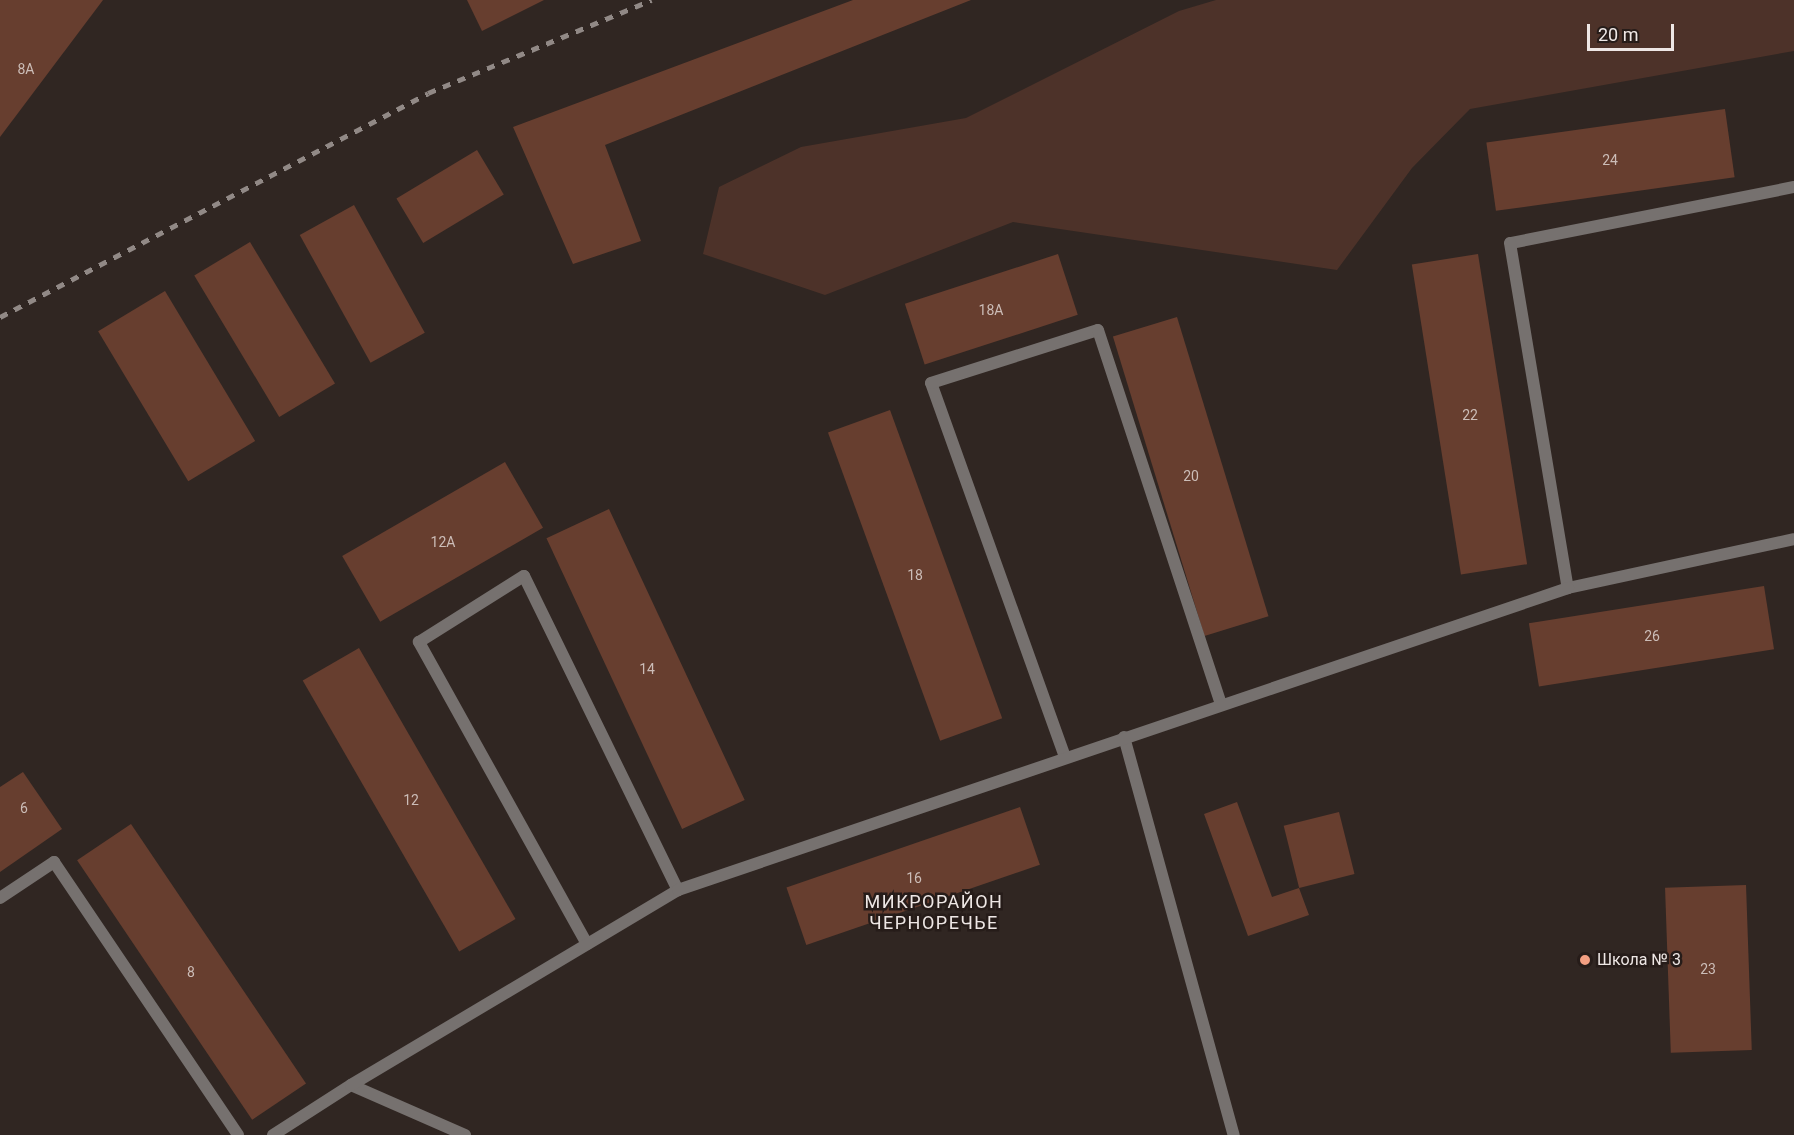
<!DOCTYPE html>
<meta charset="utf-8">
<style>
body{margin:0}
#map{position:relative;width:1794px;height:1135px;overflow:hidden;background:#302622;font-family:Roboto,sans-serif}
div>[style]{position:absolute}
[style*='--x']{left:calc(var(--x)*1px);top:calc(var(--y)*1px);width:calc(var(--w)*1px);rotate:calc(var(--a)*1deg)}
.green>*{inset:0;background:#4d3229}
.building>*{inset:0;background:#673e2f;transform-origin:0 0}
.minor>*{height:12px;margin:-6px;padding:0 6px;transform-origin:6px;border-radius:6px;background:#76716f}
.rail>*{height:4.5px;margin-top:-2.25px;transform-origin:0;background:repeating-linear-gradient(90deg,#918986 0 8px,transparent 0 16px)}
.dots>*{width:16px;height:16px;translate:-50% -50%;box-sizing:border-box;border:3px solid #261c19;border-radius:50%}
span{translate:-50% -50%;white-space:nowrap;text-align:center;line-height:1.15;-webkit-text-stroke:5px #261c19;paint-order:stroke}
.number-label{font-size:14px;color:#ccbdb8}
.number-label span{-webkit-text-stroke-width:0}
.poi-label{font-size:16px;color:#eee7e5}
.left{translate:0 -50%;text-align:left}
.neighbourhood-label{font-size:18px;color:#eee7e5;letter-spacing:1.5px}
.scale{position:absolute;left:1587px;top:24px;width:87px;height:27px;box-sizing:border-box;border:3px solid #eee7e5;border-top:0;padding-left:8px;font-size:18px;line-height:21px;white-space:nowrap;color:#eee7e5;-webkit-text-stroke:4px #261c19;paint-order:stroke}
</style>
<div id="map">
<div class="green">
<div style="clip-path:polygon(1216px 0,1794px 0,1794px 51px,1470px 109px,1412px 168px,1337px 270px,1013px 222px,825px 295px,703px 254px,719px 187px,801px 147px,966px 118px,1179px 11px)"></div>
</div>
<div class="building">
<div style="clip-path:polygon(0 0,103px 0,0 137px)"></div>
<div style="clip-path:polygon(467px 0,544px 0,482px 31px)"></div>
<div style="clip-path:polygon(853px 0,971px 0,605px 145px,641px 241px,573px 264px,513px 127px)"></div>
<div style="left:1725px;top:109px;width:69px;height:241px;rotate:82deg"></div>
<div style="left:477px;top:150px;width:52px;height:94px;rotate:59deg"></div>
<div style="left:354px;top:205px;width:146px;height:62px;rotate:61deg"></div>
<div style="left:250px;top:242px;width:165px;height:65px;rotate:59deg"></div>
<div style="left:1058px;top:254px;width:64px;height:161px;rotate:72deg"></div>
<div style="left:1478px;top:254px;width:314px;height:67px;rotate:81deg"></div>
<div style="left:165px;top:291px;width:175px;height:78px;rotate:59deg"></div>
<div style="left:1177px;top:317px;width:313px;height:67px;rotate:73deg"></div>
<div style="left:890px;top:410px;width:328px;height:66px;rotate:70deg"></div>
<div style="left:505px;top:462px;width:76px;height:188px;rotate:60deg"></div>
<div style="left:609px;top:509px;width:321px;height:69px;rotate:65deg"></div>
<div style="left:1764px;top:586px;width:64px;height:238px;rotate:81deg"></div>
<div style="left:359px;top:648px;width:313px;height:65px;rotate:60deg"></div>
<div style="clip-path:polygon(23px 772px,62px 829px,0 872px,0 787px)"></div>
<div style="clip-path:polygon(1237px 802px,1272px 897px,1299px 888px,1309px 915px,1248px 936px,1204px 814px)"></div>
<div style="left:1020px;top:807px;width:61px;height:247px;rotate:71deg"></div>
<div style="left:1339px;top:812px;width:64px;height:57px;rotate:76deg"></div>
<div style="left:131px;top:824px;width:313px;height:65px;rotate:56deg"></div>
<div style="left:1746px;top:885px;width:165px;height:81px;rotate:88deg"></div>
</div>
<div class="minor">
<div style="--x:1794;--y:187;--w:289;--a:168.8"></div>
<div style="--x:1510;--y:243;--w:350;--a:80.5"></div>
<div style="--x:1568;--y:588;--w:231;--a:-12.2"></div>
<div style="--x:1124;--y:737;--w:413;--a:74.6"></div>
<div style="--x:1065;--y:757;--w:397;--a:-109.7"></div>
<div style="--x:931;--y:383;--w:175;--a:-17.6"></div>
<div style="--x:1098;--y:330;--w:394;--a:71.8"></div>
<div style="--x:0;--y:898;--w:65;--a:-33.7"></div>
<div style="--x:54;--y:862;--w:329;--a:56"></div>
<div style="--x:587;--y:944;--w:346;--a:-119.1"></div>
<div style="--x:419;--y:642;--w:124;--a:-32.2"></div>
<div style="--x:524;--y:576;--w:350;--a:63.9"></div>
<div style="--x:273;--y:1135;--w:93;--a:-32.7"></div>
<div style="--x:465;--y:1135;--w:124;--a:-156.3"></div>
<div style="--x:351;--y:1085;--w:381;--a:-30.8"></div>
<div style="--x:678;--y:890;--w:940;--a:-18.74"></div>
</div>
<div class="rail">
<div style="--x:0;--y:317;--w:483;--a:-27.6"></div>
<div style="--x:428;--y:93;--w:242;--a:-22.6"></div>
</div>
<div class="dots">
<div style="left:1585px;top:960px;background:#f39f82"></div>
</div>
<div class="number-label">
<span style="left:26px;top:69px">8А</span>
<span style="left:1610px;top:160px">24</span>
<span style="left:991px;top:310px">18А</span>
<span style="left:1470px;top:415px">22</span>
<span style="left:1191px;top:476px">20</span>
<span style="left:443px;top:542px">12А</span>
<span style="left:915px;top:575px">18</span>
<span style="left:1652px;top:636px">26</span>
<span style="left:647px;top:669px">14</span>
<span style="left:411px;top:800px">12</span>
<span style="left:24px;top:808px">6</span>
<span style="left:914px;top:878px">16</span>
<span style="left:1708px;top:969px">23</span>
<span style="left:191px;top:972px">8</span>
</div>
<div class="poi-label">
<span class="left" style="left:1597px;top:960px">Школа № 3</span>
</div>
<div class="neighbourhood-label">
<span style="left:934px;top:913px">МИКРОРАЙОН<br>ЧЕРНОРЕЧЬЕ</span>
</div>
<div class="scale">20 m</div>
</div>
